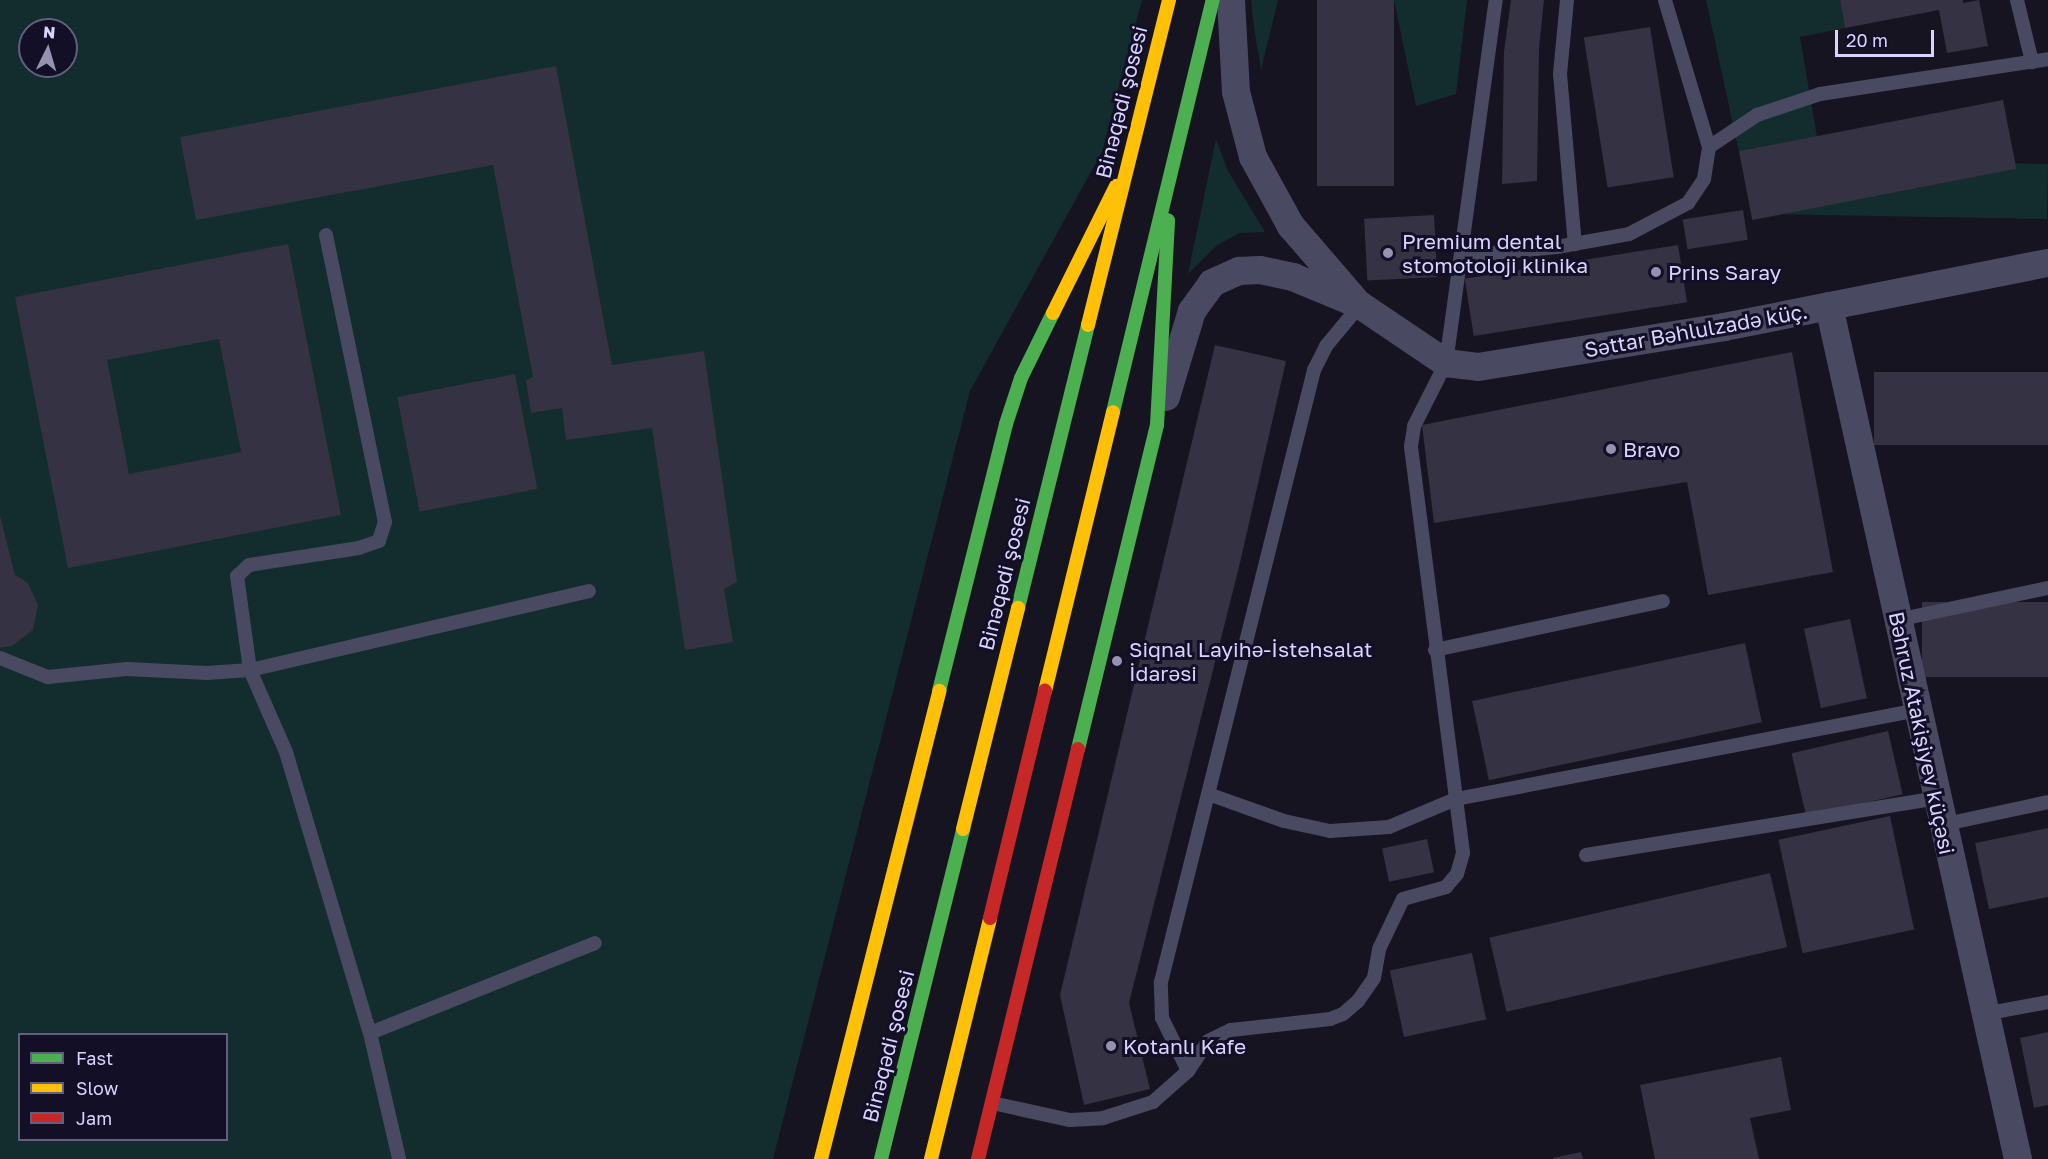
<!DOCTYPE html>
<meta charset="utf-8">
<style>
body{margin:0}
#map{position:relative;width:2048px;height:1159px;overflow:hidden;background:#161421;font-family:"Golos Text",sans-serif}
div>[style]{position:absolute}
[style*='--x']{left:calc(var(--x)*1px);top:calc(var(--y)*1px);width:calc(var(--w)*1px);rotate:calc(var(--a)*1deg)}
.green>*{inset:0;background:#132c2d;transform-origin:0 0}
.building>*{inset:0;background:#343243;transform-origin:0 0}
.lane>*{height:14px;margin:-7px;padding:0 7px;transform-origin:7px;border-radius:7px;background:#4a4962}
.street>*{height:28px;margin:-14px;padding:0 14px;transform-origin:14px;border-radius:14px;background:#4a4962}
.fast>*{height:14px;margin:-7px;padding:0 7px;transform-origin:7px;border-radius:7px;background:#4caf50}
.slow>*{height:14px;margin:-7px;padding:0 7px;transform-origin:7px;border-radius:7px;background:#ffc107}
.jam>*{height:14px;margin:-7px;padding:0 7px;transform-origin:7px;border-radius:7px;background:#c62828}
.dots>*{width:16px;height:16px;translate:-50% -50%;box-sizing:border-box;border:3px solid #130f26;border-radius:50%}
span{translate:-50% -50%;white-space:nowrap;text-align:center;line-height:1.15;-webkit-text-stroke:6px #130f26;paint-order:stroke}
.street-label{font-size:21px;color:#d9d4ff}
.poi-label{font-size:21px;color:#d9d4ff}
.left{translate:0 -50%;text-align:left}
.legend{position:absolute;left:18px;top:1033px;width:210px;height:108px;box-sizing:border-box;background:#130f26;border:2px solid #625e7d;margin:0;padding:8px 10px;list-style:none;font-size:18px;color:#d9d4ff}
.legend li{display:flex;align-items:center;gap:12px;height:30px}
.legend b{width:30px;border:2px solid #625e7d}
.north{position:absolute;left:18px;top:18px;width:60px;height:60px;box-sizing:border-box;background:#130f26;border:2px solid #625e7d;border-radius:50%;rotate:5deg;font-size:16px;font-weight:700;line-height:24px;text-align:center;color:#d9d4ff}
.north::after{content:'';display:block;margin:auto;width:21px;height:27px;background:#9591b1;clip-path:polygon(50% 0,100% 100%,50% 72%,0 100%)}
.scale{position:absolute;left:1835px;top:30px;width:99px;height:27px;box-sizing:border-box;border:3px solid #d9d4ff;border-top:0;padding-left:8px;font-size:18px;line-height:21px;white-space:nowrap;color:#d9d4ff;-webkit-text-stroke:4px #130f26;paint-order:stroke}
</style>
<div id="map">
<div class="green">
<div style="clip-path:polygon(evenodd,0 0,1142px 0,1102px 152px,970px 391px,773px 1159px,0 1159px,0 0,30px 30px,66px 30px,66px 66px,30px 66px,30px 30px,0 0,20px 1034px,226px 1034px,226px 1140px,20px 1140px,20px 1034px)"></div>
<div style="clip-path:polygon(1251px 0,1278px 0,1261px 70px,1254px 28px)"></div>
<div style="clip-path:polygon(1394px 0,1467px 0,1456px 94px,1416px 106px)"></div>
<div style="clip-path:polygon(1706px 0,1840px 0,1845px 28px,1800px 37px,1817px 137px,1739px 152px)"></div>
<div style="clip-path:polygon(1216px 139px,1228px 171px,1265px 232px,1239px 233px,1216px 246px,1188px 274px)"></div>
<div style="left:2048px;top:164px;width:55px;height:272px;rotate:91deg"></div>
</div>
<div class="building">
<div style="left:1317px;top:0;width:77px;height:186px"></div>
<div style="clip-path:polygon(1511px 0,1544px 0,1539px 48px,1537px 181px,1502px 184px,1504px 52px)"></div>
<div style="clip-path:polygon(1840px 0,1963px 0,1963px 3px,1979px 0,1988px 46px,1947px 53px,1939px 10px,1845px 28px)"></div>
<div style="left:1650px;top:27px;width:152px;height:67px;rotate:81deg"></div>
<div style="clip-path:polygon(556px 66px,612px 365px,704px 351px,737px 582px,724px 589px,733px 642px,685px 650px,652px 428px,566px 440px,562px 408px,531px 413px,526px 380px,533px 377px,493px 165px,196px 220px,180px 137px)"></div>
<div style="left:2003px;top:100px;width:70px;height:269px;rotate:79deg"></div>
<div style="left:1743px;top:210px;width:30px;height:61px;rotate:81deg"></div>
<div style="left:1434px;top:215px;width:62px;height:70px;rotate:87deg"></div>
<div style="clip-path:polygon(evenodd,288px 244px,341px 515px,68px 568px,15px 297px,288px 244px,219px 339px,241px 452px,129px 474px,107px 360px,219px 339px)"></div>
<div style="left:1678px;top:245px;width:58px;height:216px;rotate:81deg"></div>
<div style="clip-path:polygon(1215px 345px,1286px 361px,1239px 567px,1129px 1003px,1150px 1089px,1084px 1105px,1060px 995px)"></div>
<div style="clip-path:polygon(1792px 352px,1833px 572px,1708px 595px,1687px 482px,1434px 523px,1422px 425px)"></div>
<div style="left:2048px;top:372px;width:73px;height:174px;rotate:90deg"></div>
<div style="left:515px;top:374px;width:117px;height:120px;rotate:79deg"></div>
<div style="clip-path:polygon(0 515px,15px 575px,28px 583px,38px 605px,33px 630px,12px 646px,0 648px)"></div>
<div style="left:2048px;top:602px;width:75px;height:126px;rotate:90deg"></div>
<div style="left:1850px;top:619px;width:81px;height:47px;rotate:78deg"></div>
<div style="left:1745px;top:643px;width:81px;height:279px;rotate:78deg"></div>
<div style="left:1888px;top:731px;width:65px;height:99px;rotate:77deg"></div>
<div style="left:1890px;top:816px;width:116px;height:114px;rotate:78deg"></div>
<div style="clip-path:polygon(2048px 828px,2048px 897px,1989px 909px,1975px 843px)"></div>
<div style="left:1427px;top:839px;width:34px;height:46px;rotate:78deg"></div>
<div style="left:1770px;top:873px;width:76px;height:288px;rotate:77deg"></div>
<div style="left:1472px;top:953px;width:68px;height:84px;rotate:78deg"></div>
<div style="clip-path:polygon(2048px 1032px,2048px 1105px,2034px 1108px,2020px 1038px)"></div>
<div style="clip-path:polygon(1781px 1057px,1791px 1110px,1750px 1118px,1759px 1159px,1655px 1159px,1640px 1085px)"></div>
<div style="clip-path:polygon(1581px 1152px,1583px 1159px,1553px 1159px,1553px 1158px)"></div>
</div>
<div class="lane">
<div style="--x:1567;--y:0;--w:74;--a:95.4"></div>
<div style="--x:1560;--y:74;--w:171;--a:85"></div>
<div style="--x:2017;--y:0;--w:64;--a:76.4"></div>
<div style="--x:1709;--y:147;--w:58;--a:-33.7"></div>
<div style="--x:1757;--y:115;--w:66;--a:-18.4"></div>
<div style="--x:1820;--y:94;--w:231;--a:-8.7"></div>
<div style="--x:326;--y:235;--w:293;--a:78.4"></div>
<div style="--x:385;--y:522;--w:20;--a:108"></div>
<div style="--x:379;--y:541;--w:21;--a:161"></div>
<div style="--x:359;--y:548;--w:111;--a:171.2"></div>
<div style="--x:249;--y:565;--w:16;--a:137"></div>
<div style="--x:237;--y:576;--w:95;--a:82.1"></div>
<div style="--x:250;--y:670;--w:348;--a:-13.1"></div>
<div style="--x:1462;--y:256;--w:95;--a:-5.4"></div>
<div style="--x:1557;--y:247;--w:73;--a:-10.2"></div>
<div style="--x:1629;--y:234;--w:67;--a:-27.7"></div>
<div style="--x:1688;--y:203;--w:29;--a:-56"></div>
<div style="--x:1704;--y:179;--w:32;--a:-81"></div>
<div style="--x:1709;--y:147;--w:153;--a:-106.7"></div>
<div style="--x:1897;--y:620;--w:154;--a:-12"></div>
<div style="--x:1435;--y:650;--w:233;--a:-12.1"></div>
<div style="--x:0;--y:658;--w:52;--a:21.6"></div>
<div style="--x:48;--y:677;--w:79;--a:-5.8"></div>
<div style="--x:127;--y:669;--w:80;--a:2.9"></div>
<div style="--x:207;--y:673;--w:43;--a:-4"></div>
<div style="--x:250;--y:670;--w:90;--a:66.3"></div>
<div style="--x:286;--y:752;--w:293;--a:73.4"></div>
<div style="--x:370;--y:1033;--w:129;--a:77"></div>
<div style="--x:1211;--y:795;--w:77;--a:19.6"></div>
<div style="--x:1284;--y:821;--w:47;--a:12.3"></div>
<div style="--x:1330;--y:831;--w:59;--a:-3.9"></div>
<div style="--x:1389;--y:827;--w:73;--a:-22.7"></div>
<div style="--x:1456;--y:799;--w:470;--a:-10.9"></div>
<div style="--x:1941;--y:825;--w:109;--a:-12.1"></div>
<div style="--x:1586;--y:855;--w:355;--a:-9.2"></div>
<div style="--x:1984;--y:1014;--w:65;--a:-10.6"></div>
<div style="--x:370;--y:1033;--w:242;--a:-21.8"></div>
<div style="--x:1188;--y:1071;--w:59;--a:-116.1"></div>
<div style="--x:1162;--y:1018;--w:36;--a:-92"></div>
<div style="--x:1161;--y:982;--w:631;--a:-75.96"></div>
<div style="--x:1314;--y:370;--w:27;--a:-63"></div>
<div style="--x:1326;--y:346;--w:53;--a:-50.3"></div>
<div style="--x:992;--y:1103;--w:80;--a:12.3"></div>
<div style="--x:1070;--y:1120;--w:33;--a:-3"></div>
<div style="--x:1103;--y:1118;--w:52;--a:-17.7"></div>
<div style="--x:1153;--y:1102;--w:47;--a:-41.5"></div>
<div style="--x:1188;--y:1071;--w:36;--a:-56"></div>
<div style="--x:1208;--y:1041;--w:25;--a:-26"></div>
<div style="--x:1231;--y:1030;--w:100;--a:-6.3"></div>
<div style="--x:1330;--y:1019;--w:14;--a:-21"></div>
<div style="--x:1343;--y:1014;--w:20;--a:-41"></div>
<div style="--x:1358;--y:1001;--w:28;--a:-55"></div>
<div style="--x:1374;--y:978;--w:29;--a:-80"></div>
<div style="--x:1379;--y:949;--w:55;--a:-64.4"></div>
<div style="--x:1403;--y:899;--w:45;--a:-15.6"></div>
<div style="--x:1446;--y:887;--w:17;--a:-50"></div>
<div style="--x:1457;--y:874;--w:22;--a:-74"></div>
<div style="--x:1463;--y:853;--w:410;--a:-97.3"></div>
<div style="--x:1411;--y:446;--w:20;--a:-81"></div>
<div style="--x:1414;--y:426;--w:71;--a:-63.1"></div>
<div style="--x:1446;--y:363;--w:366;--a:-82.2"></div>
</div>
<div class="street">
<div style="--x:1231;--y:0;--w:92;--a:86.9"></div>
<div style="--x:1236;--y:92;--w:67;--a:75.3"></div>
<div style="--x:1253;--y:157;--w:79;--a:61.2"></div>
<div style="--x:1291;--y:226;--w:96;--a:49.2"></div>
<div style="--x:1829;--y:306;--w:874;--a:77.51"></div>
<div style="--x:1166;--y:397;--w:90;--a:-73.2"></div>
<div style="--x:1192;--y:311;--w:34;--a:-54"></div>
<div style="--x:1212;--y:283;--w:30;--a:-24"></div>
<div style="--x:1239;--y:271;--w:21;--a:-3"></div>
<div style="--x:1260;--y:270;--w:34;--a:12"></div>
<div style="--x:1293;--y:277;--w:73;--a:22.7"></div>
<div style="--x:1360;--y:305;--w:104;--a:34"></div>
<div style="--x:1446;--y:363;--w:32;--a:7"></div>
<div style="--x:1478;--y:367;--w:249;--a:-9.2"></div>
<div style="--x:1724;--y:327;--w:330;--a:-11.2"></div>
</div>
<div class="fast">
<div style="--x:1113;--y:412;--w:424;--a:-76.4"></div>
<div style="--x:1018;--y:608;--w:292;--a:-76.1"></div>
<div style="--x:939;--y:691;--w:275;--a:-75.9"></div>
<div style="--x:1006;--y:424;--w:48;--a:-71.9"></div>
<div style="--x:1021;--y:378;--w:72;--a:-63.8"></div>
<div style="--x:1078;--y:749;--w:333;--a:-76.3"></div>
<div style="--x:1157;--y:425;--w:205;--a:-86.9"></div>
<div style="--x:881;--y:1159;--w:340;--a:-76"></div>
</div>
<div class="slow">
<div style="--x:1053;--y:313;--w:142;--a:-63.6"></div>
<div style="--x:1088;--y:325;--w:335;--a:-76"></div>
<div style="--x:1045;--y:691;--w:287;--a:-76.3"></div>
<div style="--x:963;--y:829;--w:228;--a:-76"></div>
<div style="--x:821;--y:1159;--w:483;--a:-75.8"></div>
<div style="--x:931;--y:1159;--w:248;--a:-76.2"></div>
</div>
<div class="jam">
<div style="--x:990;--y:918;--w:234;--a:-76.4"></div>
<div style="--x:978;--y:1159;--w:422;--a:-76.3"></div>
</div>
<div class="dots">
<div style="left:1388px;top:253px;background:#9591b1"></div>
<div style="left:1656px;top:272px;background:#9591b1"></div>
<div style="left:1611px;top:449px;background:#9591b1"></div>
<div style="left:1117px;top:661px;background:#9591b1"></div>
<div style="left:1111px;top:1046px;background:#9591b1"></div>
</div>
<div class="street-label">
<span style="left:1121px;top:102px;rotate:-76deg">Binəqədi şosesi</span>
<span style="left:1696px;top:330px;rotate:-10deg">Səttar Bəhlulzadə küç.</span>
<span style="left:1004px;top:574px;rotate:-76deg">Binəqədi şosesi</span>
<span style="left:1922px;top:733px;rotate:78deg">Bəhruz Atakişiyev küçəsi</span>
<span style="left:888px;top:1046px;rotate:-76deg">Binəqədi şosesi</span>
</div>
<div class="poi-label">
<span class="left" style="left:1402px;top:253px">Premium dental<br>stomotoloji klinika</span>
<span class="left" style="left:1668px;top:272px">Prins Saray</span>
<span class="left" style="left:1623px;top:449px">Bravo</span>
<span class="left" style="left:1129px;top:661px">Siqnal Layihə-İstehsalat<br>İdarəsi</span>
<span class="left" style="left:1123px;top:1046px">Kotanlı Kafe</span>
</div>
<ul class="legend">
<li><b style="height:8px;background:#4caf50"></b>Fast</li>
<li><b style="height:8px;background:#ffc107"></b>Slow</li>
<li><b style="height:8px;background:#c62828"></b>Jam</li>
</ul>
<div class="north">N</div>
<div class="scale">20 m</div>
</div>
